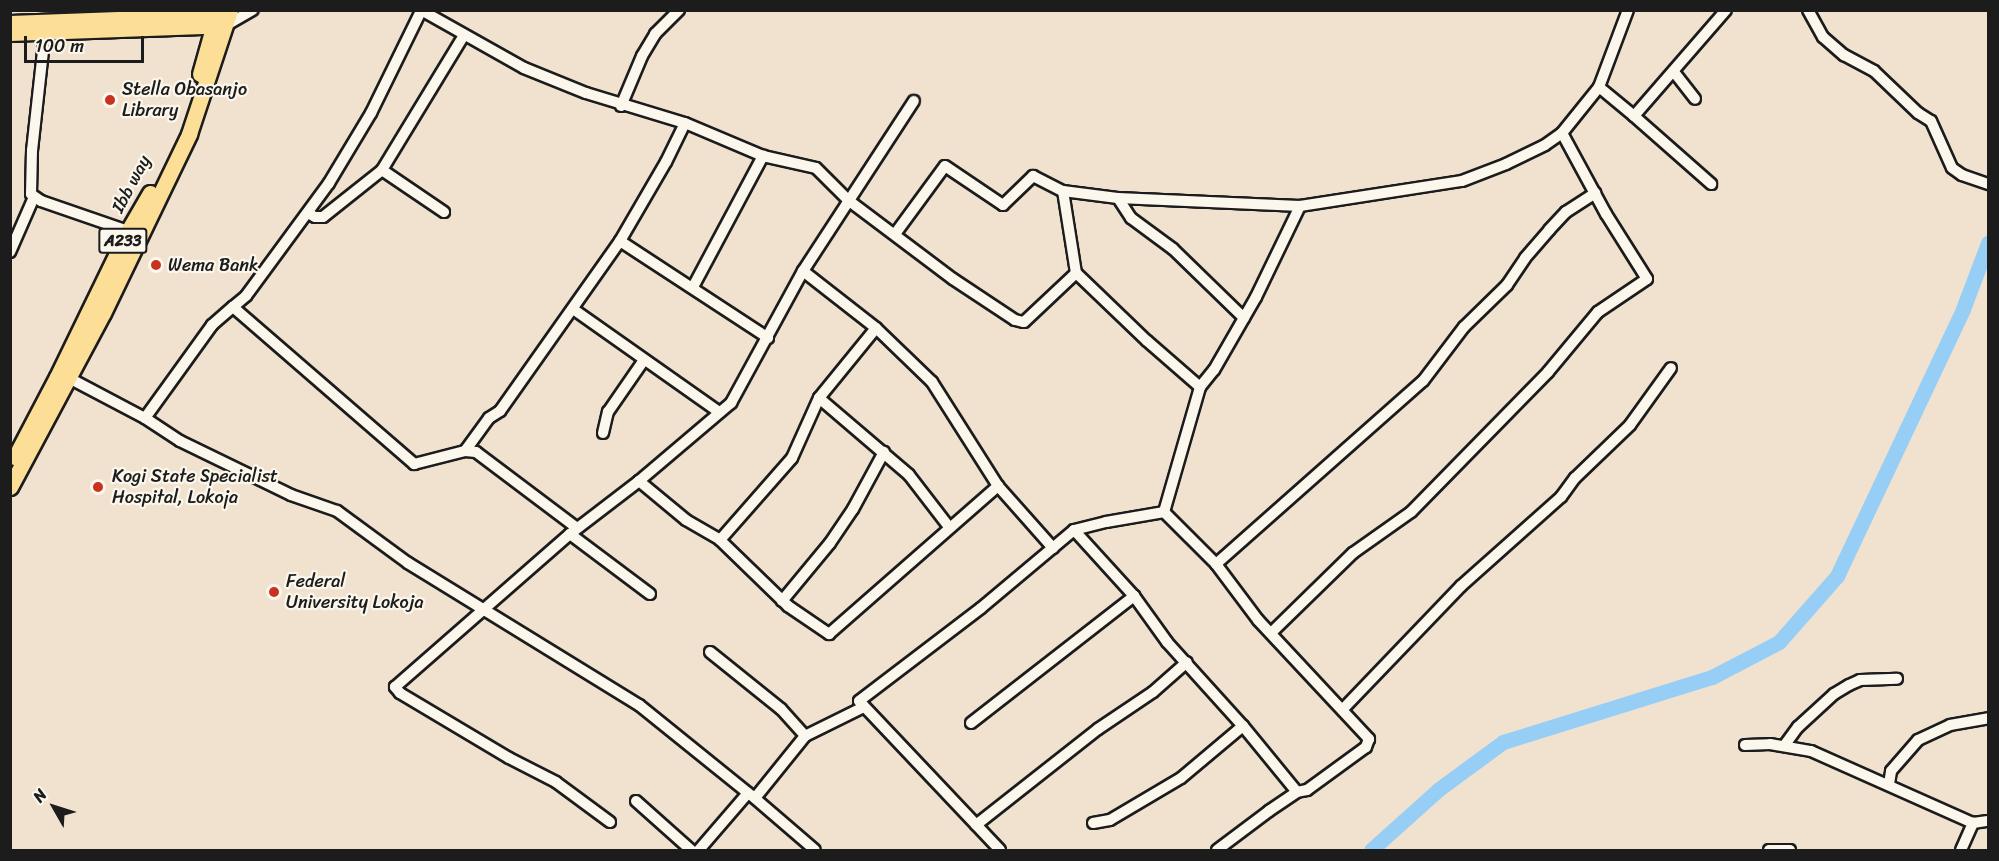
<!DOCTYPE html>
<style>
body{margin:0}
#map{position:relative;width:1999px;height:861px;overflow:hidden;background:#f1e2cf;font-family:Sriracha,sans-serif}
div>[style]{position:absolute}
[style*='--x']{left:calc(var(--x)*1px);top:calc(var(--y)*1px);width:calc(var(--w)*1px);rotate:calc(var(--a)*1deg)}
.river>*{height:15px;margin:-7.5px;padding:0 7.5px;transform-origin:7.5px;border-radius:7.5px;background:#97cef6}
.roads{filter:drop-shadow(2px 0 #1c1c1c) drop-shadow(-2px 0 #1c1c1c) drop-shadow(0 2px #1c1c1c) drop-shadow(0 -2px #1c1c1c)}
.minor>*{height:10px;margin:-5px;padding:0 5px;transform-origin:5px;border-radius:5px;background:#fbf7ec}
.major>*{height:14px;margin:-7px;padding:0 7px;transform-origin:7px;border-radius:7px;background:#fcde96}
.highway>*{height:15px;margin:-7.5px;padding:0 7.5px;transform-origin:7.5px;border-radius:7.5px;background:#fcde96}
.dots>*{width:16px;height:16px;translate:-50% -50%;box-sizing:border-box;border:3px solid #fbf7ec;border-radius:50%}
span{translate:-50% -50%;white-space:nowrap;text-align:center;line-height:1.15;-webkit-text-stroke:4.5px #fbf7ec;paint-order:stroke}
.shield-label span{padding:2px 4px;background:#fbf7ec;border:2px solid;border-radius:4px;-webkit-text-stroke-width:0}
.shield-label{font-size:16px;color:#1c1c1c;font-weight:700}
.poi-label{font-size:18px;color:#1c1c1c}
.left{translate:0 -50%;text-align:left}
.street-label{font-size:18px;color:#1c1c1c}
.frame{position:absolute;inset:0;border:12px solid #1c1c1c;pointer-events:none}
.north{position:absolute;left:24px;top:777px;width:60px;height:60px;-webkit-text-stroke:4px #fbf7ec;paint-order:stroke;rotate:309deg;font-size:16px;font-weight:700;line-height:24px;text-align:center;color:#1c1c1c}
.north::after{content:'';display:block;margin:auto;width:21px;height:27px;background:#1c1c1c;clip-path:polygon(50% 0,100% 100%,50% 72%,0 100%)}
.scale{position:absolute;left:24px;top:36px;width:120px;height:27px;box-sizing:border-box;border:3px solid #1c1c1c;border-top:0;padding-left:8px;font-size:18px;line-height:21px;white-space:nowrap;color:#1c1c1c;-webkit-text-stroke:4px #fbf7ec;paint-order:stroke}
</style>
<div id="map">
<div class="river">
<div style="--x:1371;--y:850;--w:91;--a:-41.9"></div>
<div style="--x:1439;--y:789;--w:79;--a:-36.3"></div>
<div style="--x:1503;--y:742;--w:219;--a:-17.3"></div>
<div style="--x:1712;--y:677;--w:76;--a:-27.6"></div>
<div style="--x:1779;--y:642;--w:88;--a:-48.7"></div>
<div style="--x:1837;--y:576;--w:295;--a:-64.7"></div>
<div style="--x:1963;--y:309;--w:71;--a:-69.3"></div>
</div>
<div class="roads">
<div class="minor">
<div style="--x:421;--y:10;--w:118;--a:29.4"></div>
<div style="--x:524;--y:68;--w:67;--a:22"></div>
<div style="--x:586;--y:93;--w:103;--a:16.9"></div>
<div style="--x:685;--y:123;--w:85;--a:22.9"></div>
<div style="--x:763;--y:156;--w:54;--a:12.8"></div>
<div style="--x:816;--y:168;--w:45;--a:45"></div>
<div style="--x:848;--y:200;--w:131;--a:37"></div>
<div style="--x:953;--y:279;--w:74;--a:33.5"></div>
<div style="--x:1015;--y:320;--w:9;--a:13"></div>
<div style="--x:1024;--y:322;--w:71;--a:-43.3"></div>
<div style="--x:1808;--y:10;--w:31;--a:61"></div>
<div style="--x:1823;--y:37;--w:28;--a:41"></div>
<div style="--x:1844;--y:55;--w:34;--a:28"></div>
<div style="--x:1874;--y:71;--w:61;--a:43.7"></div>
<div style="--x:1918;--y:113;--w:15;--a:32"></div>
<div style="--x:1931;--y:121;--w:51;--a:65.9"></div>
<div style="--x:1952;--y:168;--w:12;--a:35"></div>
<div style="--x:1962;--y:175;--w:28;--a:19"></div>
<div style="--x:421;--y:11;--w:114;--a:116.1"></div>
<div style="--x:371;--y:113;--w:82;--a:121"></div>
<div style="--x:329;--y:183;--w:140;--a:126.3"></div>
<div style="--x:246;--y:296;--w:17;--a:140"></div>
<div style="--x:233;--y:307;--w:240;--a:40.9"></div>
<div style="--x:414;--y:464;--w:53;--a:-14.3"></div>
<div style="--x:465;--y:451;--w:11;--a:5"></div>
<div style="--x:476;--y:452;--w:126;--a:37"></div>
<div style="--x:225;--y:26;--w:32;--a:-30"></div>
<div style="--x:45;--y:33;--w:118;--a:96.3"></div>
<div style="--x:32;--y:150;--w:44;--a:91.3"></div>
<div style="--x:31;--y:194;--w:12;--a:35"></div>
<div style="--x:41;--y:201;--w:92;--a:19"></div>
<div style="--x:1674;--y:72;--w:34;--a:52"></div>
<div style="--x:1599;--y:87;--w:45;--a:39.6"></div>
<div style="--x:1634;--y:116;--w:140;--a:-49"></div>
<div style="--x:621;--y:106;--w:54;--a:-67.2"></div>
<div style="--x:642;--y:56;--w:26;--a:-59"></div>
<div style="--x:655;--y:34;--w:34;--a:-45"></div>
<div style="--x:1634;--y:116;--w:103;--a:41.4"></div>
<div style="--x:382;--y:170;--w:75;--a:34.1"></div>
<div style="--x:1118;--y:198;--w:24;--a:57"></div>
<div style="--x:1131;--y:218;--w:52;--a:36.4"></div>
<div style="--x:1173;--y:249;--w:99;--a:44.2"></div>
<div style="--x:308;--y:213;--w:8;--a:30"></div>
<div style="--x:315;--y:217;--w:8;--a:0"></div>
<div style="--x:323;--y:217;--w:75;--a:-38.5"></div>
<div style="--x:382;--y:170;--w:158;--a:-58.7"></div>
<div style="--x:895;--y:234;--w:84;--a:-53.7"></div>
<div style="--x:945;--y:166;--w:70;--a:33.9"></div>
<div style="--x:1003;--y:205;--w:42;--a:-44"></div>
<div style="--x:1033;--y:176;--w:34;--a:27"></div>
<div style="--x:620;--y:241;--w:177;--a:33.2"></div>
<div style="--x:10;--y:252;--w:60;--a:-66.4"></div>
<div style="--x:803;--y:271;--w:93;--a:38"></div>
<div style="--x:876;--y:328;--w:78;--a:44"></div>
<div style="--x:932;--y:382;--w:123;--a:57.6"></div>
<div style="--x:998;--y:486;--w:83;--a:48.4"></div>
<div style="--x:693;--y:287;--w:149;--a:-61.9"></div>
<div style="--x:573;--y:309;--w:179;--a:35.2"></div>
<div style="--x:69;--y:378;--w:86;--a:27.8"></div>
<div style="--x:145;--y:418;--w:42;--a:33.3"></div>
<div style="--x:180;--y:441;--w:123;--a:25.9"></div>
<div style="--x:291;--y:495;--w:49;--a:19.2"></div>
<div style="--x:337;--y:511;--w:88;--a:36.2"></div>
<div style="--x:408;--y:563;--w:271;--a:31.6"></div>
<div style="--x:639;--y:705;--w:140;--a:38.9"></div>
<div style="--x:748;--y:793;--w:75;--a:130.7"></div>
<div style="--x:1200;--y:387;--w:70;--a:-139"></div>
<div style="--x:1147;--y:341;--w:98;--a:-136.2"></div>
<div style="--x:1076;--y:273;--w:83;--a:-99"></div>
<div style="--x:1063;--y:191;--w:55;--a:7.3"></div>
<div style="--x:1118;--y:198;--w:182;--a:2.5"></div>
<div style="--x:1300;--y:206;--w:164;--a:-8.8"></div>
<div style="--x:1462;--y:181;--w:47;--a:-21.1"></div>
<div style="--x:1506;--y:164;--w:43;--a:-26"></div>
<div style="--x:1545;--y:145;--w:21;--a:-35"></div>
<div style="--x:1562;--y:133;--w:59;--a:-51.2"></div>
<div style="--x:1599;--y:87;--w:82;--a:-69.4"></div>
<div style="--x:819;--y:398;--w:118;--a:40.5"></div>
<div style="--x:909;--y:475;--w:66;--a:52.4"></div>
<div style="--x:145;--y:418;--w:115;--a:-54.2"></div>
<div style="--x:212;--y:325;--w:28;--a:-41"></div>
<div style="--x:603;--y:433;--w:22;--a:-77"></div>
<div style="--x:608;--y:412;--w:63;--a:-55.3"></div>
<div style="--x:465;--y:451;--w:41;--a:-54"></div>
<div style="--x:489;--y:418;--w:13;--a:-32"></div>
<div style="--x:500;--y:411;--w:208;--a:-54.8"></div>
<div style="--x:620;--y:241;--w:91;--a:-59.8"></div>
<div style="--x:666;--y:162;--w:43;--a:-64"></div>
<div style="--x:639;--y:481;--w:61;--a:39.7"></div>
<div style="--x:686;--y:520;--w:39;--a:30"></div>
<div style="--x:720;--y:540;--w:95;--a:44.1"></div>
<div style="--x:788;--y:606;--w:50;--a:34.3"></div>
<div style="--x:829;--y:634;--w:225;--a:-41.2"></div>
<div style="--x:1164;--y:512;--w:74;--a:45"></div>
<div style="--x:1216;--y:564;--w:70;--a:53.1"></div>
<div style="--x:1258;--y:620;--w:163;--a:47"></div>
<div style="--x:1369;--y:739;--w:9;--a:111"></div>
<div style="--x:1366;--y:747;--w:73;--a:143.9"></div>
<div style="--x:1307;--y:790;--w:10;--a:169"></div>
<div style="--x:1297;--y:792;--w:34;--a:146"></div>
<div style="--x:1269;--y:811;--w:65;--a:143.1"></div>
<div style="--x:1164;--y:512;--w:130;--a:-73.9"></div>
<div style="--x:1200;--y:387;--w:22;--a:-51"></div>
<div style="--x:1214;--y:370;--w:84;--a:-60.1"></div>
<div style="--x:1256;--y:297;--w:101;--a:-64.2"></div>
<div style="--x:1074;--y:530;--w:89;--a:47.7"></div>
<div style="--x:1134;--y:596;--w:57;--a:54.3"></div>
<div style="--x:1167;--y:642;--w:113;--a:47.9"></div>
<div style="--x:1243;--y:726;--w:85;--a:50.7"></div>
<div style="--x:570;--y:534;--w:100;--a:36.9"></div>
<div style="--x:720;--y:540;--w:109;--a:-48.7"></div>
<div style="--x:792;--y:458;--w:66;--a:-65.8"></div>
<div style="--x:819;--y:398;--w:90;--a:-50.8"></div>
<div style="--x:1216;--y:564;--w:276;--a:-41.5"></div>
<div style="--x:1423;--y:381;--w:68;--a:-52.8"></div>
<div style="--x:1464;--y:327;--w:60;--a:-44.3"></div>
<div style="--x:1507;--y:285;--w:32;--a:-56"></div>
<div style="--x:1525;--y:258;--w:37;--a:-49"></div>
<div style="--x:1549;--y:230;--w:25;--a:-47"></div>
<div style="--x:1566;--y:212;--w:35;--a:-33"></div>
<div style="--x:782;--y:601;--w:75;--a:-50.4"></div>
<div style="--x:830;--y:543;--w:41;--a:-55.9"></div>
<div style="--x:853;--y:509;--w:65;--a:-61.5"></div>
<div style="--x:1271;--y:633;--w:115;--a:-44.3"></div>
<div style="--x:1353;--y:553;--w:71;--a:-35.3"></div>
<div style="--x:1411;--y:512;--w:196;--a:-45.6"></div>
<div style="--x:1548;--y:372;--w:78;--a:-50.2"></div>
<div style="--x:1598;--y:312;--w:59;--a:-34"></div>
<div style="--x:1647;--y:279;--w:77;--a:-122.2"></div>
<div style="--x:1606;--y:214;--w:92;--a:-118.5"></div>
<div style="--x:710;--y:652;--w:91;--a:38.8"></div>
<div style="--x:781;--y:709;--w:36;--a:48"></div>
<div style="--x:1343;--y:709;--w:170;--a:-46.2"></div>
<div style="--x:1461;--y:586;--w:134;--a:-41.7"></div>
<div style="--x:1561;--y:497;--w:24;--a:-54"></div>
<div style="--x:1575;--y:478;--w:76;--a:-43.9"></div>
<div style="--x:1630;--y:425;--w:70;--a:-54.3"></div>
<div style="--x:971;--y:723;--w:207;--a:-37.9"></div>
<div style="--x:1745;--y:745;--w:25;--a:-2"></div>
<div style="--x:1770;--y:744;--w:42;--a:9.7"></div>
<div style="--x:1811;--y:751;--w:177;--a:24"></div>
<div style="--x:1973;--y:823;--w:15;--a:-8"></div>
<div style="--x:1784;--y:746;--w:24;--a:-54"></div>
<div style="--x:1798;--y:727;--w:49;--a:-42.5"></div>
<div style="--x:1834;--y:694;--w:17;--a:-31"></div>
<div style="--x:1849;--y:685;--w:12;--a:-24"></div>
<div style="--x:1860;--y:680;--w:37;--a:-2"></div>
<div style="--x:1889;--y:784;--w:13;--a:-81"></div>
<div style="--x:1891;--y:771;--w:41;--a:-48.9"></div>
<div style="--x:1918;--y:740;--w:35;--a:-25"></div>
<div style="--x:1950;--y:725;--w:39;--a:-10"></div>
<div style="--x:751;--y:795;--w:84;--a:40.7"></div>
<div style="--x:755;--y:798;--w:80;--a:-51.1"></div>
<div style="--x:805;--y:736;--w:66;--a:-26.2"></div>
<div style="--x:636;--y:801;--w:74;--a:41.7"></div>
<div style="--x:610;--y:822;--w:67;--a:-143.5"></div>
<div style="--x:556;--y:782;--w:53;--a:-152.9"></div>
<div style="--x:509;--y:758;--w:127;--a:-149.2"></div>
<div style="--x:400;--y:693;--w:8;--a:-130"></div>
<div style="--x:395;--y:687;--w:232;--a:-41.2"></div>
<div style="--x:570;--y:534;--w:87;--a:-37.5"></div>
<div style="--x:639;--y:481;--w:121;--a:-40.3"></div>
<div style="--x:731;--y:403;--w:150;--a:-61.4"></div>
<div style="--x:803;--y:271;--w:203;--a:-56.9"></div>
<div style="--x:1093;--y:823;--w:17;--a:-10"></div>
<div style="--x:1110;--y:820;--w:82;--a:-30.6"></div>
<div style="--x:1181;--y:778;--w:81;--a:-40"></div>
<div style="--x:976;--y:825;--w:155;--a:-38.2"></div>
<div style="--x:1098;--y:729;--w:66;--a:-33.9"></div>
<div style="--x:1153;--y:692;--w:45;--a:-41.4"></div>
<div style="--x:1000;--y:850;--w:205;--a:-133.4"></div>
<div style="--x:859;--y:701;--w:153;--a:-37.3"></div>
<div style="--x:981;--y:608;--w:121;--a:-40"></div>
<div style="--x:1074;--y:530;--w:33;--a:-14"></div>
<div style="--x:1106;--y:522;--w:59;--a:-9.8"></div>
<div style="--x:1769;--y:850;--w:21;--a:0"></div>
<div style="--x:1961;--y:850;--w:30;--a:-66"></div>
</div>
<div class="major">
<div style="--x:10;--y:23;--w:217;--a:-2.1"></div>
<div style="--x:10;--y:34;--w:214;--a:-2.1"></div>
</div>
<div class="highway">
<div style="--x:200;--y:74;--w:66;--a:-74.3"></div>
<div style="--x:15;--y:457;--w:90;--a:-62.3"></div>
<div style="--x:57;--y:377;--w:162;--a:-64.1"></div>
<div style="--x:128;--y:231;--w:44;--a:-59.9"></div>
<div style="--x:10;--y:487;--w:197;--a:-61.9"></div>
<div style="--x:103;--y:313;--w:199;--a:-64.3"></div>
<div style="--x:189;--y:134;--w:131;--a:-71.7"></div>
</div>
</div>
<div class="dots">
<div style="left:110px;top:100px;background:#c8321e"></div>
<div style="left:156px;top:265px;background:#c8321e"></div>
<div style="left:98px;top:487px;background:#c8321e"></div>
<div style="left:274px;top:592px;background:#c8321e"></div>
</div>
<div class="shield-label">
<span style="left:123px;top:241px">A233</span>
</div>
<div class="poi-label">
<span class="left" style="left:122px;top:100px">Stella Obasanjo<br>Library</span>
<span class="left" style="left:168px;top:265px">Wema Bank</span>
<span class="left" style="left:112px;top:487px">Kogi State Specialist<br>Hospital, Lokoja</span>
<span class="left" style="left:286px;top:592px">Federal<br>University Lokoja</span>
</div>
<div class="street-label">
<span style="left:131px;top:184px;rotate:-62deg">Ibb way</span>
</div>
<div class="frame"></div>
<div class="north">N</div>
<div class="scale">100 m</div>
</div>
